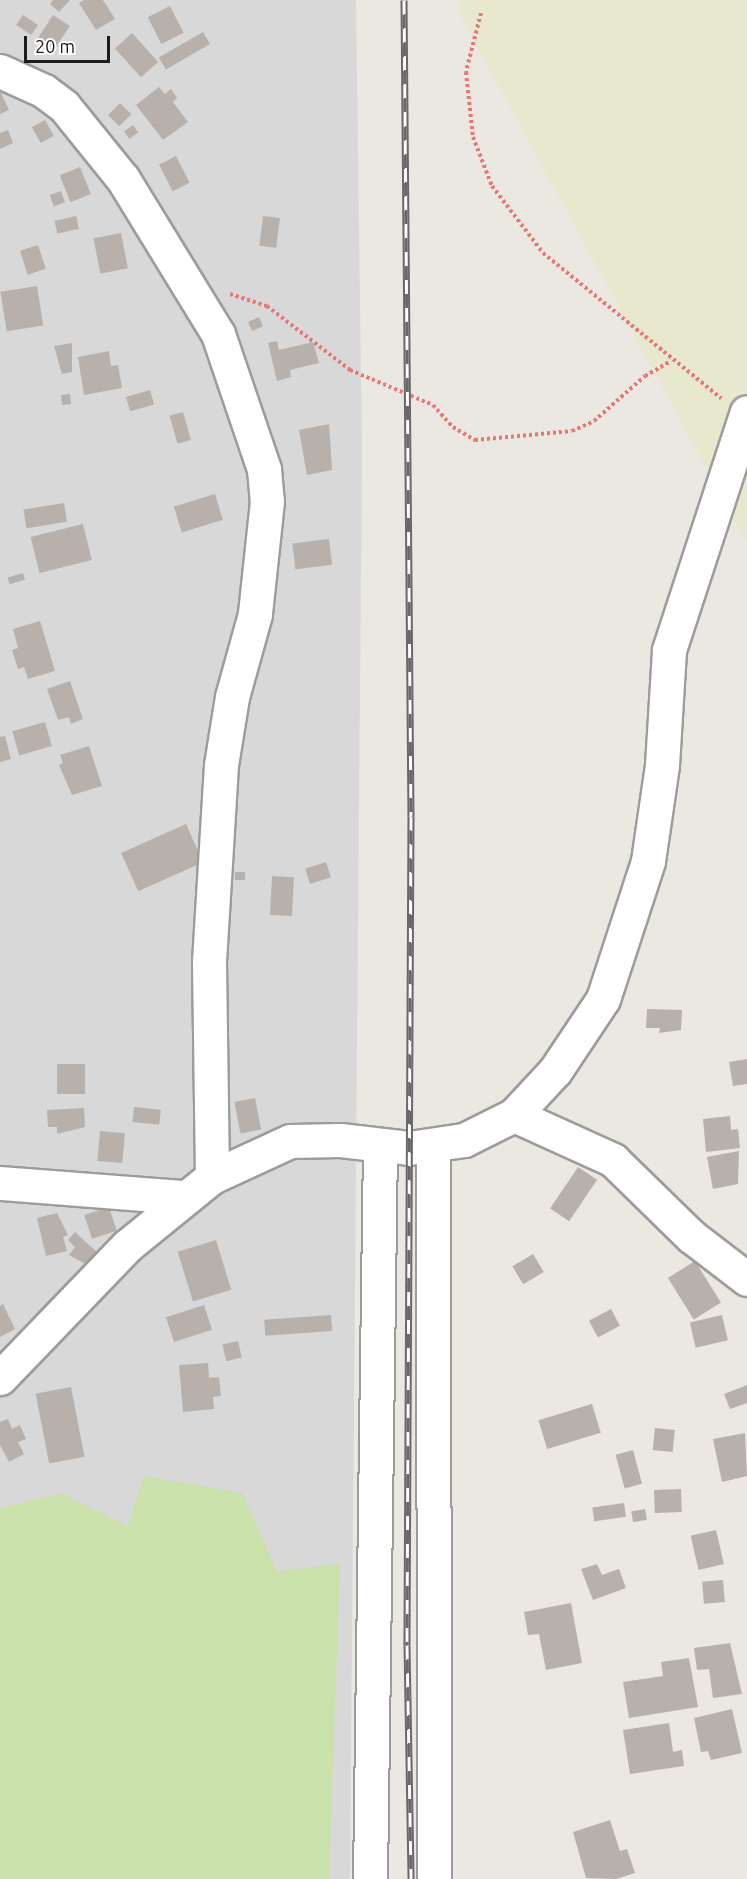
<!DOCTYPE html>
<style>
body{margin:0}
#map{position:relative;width:747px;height:1879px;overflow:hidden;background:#ebe7e1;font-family:Ubuntu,sans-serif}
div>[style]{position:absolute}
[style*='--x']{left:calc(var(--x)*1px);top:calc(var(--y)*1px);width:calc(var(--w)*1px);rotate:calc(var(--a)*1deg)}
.residential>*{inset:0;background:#d9d8d8}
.farmland>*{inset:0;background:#e8e8ce}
.grass>*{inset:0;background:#cae1ac}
.building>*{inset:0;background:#b8b0ab;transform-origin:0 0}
.path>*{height:4px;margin-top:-2px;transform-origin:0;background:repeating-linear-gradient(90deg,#e97674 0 3px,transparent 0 6px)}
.roads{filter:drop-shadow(2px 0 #9c9c9c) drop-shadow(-2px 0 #9c9c9c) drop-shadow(0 2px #9c9c9c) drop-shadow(0 -2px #9c9c9c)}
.minor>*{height:33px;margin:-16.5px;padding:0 16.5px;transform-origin:16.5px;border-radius:16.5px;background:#fff}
.rail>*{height:7px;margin-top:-3.5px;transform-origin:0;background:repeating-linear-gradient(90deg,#fff 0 14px,#696969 0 28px);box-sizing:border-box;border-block:2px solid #696969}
span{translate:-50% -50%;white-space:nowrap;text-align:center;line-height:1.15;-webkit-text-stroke:4.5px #fff;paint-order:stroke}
.scale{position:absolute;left:24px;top:36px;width:86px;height:27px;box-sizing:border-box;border:3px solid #1b1b1b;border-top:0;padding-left:8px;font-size:18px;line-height:21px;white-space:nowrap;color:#1b1b1b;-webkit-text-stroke:4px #fff;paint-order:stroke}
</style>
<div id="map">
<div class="residential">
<div style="clip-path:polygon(0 0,356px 0,362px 452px,350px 1879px,0 1879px)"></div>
</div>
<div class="farmland">
<div style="clip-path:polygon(460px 0,747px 0,747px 543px,459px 13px)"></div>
</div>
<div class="grass">
<div style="clip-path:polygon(144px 1476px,242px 1493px,277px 1571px,340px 1564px,329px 1879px,0 1879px,0 1508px,61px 1493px,128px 1526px)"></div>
</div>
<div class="building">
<div style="clip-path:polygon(53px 0,70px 0,59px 12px,50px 4px)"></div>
<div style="clip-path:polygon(84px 0,103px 0,115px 19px,96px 30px,79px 3px)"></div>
<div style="left:170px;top:6px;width:30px;height:25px;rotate:63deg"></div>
<div style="left:23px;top:15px;width:18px;height:12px;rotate:34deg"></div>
<div style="left:53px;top:15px;width:20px;height:27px;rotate:33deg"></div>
<div style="left:203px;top:32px;width:14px;height:51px;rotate:60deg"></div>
<div style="left:132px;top:33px;width:39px;height:23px;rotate:48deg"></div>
<div style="clip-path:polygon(159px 87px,165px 94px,171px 89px,177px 98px,173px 102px,188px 122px,163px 140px,136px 105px)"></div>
<div style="clip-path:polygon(0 91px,9px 110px,0 114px)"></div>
<div style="left:120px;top:103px;width:16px;height:17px;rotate:45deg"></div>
<div style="left:45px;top:120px;width:18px;height:15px;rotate:61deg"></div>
<div style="left:133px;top:125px;width:9px;height:11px;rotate:54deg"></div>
<div style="clip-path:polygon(8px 130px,13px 143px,0 149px,0 133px)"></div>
<div style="left:176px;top:156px;width:30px;height:19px;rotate:63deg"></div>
<div style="left:80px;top:167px;width:29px;height:22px;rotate:68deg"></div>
<div style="left:61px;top:191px;width:12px;height:12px;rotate:70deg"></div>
<div style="left:76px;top:216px;width:13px;height:22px;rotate:77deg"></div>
<div style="left:263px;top:216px;width:17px;height:30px;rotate:7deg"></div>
<div style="left:121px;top:233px;width:36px;height:28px;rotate:79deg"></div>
<div style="left:38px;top:245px;width:25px;height:19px;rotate:72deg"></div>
<div style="left:37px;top:286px;width:40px;height:37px;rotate:81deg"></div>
<div style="left:259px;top:317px;width:10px;height:12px;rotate:66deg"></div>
<div style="clip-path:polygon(277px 341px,279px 350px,313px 342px,319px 363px,290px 370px,291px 377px,277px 381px,268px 343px)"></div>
<div style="clip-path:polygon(72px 343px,72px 372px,62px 374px,54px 346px)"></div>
<div style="clip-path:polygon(109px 351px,111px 366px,118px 365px,122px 388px,84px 395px,78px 357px)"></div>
<div style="left:150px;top:390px;width:15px;height:25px;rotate:74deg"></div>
<div style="left:70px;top:394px;width:10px;height:9px;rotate:84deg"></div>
<div style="left:183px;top:412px;width:29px;height:14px;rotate:74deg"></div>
<div style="clip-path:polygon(329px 424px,332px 470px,307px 475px,299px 430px)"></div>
<div style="left:215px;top:494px;width:27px;height:43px;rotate:73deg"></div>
<div style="left:64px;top:503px;width:19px;height:41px;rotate:81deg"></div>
<div style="left:83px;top:524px;width:37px;height:54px;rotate:76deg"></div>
<div style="left:329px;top:539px;width:26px;height:37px;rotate:83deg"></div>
<div style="left:23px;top:573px;width:7px;height:16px;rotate:74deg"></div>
<div style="clip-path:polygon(40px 621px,55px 671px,28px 679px,24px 667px,18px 669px,12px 650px,18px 648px,13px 629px)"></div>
<div style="clip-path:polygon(70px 681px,83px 719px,71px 724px,69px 717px,58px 720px,47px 689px)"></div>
<div style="left:45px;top:722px;width:25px;height:34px;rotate:74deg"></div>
<div style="clip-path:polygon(5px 736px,11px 759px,0 762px,0 737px)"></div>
<div style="clip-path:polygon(89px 746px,102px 786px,72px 795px,59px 765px,63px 763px,60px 755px)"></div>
<div style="left:186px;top:824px;width:42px;height:71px;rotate:66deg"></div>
<div style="left:326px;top:862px;width:16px;height:22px;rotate:72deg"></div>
<div style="left:235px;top:872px;width:10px;height:8px"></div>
<div style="left:272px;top:876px;width:22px;height:39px;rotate:3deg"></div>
<div style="clip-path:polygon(647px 1009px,682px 1010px,681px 1030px,659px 1033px,660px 1028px,646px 1028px)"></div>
<div style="clip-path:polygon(747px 1059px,747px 1084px,733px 1086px,729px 1062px)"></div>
<div style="left:57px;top:1064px;width:28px;height:30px"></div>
<div style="left:255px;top:1098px;width:32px;height:21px;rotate:79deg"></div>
<div style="left:134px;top:1107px;width:27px;height:15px;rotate:6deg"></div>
<div style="clip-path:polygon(84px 1108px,85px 1127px,57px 1134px,57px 1127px,48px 1127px,47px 1110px)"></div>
<div style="clip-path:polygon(730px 1116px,731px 1130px,738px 1129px,740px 1148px,706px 1152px,703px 1119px)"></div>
<div style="left:100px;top:1131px;width:25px;height:30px;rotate:5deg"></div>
<div style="clip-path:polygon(739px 1151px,738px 1184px,713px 1189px,707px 1157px)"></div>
<div style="left:578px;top:1167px;width:23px;height:50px;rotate:34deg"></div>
<div style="left:109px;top:1207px;width:25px;height:26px;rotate:72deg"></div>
<div style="clip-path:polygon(57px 1213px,68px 1235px,63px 1237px,67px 1251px,46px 1256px,37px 1218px)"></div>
<div style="clip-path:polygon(75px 1232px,99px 1254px,89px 1266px,69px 1255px,75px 1247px,68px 1240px)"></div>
<div style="left:216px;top:1240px;width:52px;height:40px;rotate:73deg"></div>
<div style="left:533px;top:1254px;width:21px;height:24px;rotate:59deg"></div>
<div style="left:695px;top:1261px;width:49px;height:32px;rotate:58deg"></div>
<div style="clip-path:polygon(3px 1304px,15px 1329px,0 1337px,0 1306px)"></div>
<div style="left:204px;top:1305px;width:26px;height:40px;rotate:72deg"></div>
<div style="left:611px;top:1309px;width:19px;height:25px;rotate:62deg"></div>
<div style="left:331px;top:1315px;width:16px;height:67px;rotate:86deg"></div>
<div style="left:722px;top:1315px;width:26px;height:33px;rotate:77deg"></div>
<div style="left:238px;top:1341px;width:17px;height:16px;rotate:77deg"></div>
<div style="clip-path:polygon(208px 1363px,209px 1378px,219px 1377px,221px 1396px,213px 1397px,214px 1409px,183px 1412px,179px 1365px)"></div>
<div style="clip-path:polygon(747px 1385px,747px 1403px,730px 1409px,724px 1394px)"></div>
<div style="left:71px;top:1387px;width:71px;height:36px;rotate:79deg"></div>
<div style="left:592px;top:1404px;width:30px;height:56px;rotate:73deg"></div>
<div style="clip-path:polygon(8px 1419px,12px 1429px,20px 1425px,26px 1439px,18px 1442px,24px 1454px,9px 1462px,0 1445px,0 1422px)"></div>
<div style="left:655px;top:1428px;width:20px;height:22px;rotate:6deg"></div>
<div style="clip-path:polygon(745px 1433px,747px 1476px,722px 1482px,713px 1439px)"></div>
<div style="left:633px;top:1450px;width:35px;height:18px;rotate:75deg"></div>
<div style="left:681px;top:1489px;width:23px;height:27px;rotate:88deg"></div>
<div style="left:624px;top:1503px;width:14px;height:32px;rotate:82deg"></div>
<div style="left:645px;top:1509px;width:11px;height:14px;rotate:80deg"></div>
<div style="left:716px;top:1530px;width:35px;height:26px;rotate:77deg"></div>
<div style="clip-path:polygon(597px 1564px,602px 1575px,619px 1569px,626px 1588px,593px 1600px,581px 1569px)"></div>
<div style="left:723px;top:1580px;width:22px;height:21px;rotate:85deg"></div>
<div style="clip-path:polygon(571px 1603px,582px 1663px,546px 1670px,539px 1634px,528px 1635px,524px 1612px)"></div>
<div style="clip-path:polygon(730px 1643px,742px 1694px,713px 1698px,709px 1669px,697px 1670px,694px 1648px)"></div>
<div style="clip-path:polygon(689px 1658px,698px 1707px,629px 1718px,623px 1682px,663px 1676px,661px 1662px)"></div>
<div style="clip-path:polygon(732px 1709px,742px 1753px,711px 1760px,708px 1751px,701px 1752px,694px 1718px)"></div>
<div style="clip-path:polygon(669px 1723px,673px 1752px,682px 1750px,684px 1766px,630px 1774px,623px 1730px)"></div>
<div style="clip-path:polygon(610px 1820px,620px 1851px,627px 1849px,635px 1873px,616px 1879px,586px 1878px,573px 1832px)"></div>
</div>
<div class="path">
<div style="--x:481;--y:13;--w:61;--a:104.3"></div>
<div style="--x:466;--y:72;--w:65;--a:83.9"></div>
<div style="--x:473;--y:137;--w:53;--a:68.8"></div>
<div style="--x:492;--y:186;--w:84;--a:52.7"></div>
<div style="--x:543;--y:253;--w:230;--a:39.2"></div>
<div style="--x:230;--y:294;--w:39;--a:18"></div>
<div style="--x:267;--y:306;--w:105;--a:37.6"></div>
<div style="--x:350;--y:370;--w:90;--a:22.9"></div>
<div style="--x:433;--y:405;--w:30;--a:48"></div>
<div style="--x:453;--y:427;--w:26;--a:31"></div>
<div style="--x:475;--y:440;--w:97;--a:-5.3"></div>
<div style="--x:572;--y:431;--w:24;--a:-24"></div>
<div style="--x:594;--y:421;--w:68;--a:-41.4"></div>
<div style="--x:645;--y:376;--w:30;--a:-30"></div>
</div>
<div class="roads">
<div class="minor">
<div style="--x:0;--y:71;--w:48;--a:24.4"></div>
<div style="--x:44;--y:91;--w:25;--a:37"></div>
<div style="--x:64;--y:106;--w:94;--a:51.1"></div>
<div style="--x:123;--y:179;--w:182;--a:58.5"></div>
<div style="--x:218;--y:334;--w:143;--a:71.2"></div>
<div style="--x:264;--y:469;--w:32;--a:85"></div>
<div style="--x:267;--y:501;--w:114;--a:96.1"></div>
<div style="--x:255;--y:614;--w:86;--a:105.5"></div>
<div style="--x:232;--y:697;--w:69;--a:99.2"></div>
<div style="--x:221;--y:765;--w:197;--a:93.5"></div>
<div style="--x:209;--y:962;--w:215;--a:89.2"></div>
<div style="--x:514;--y:1115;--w:109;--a:24.4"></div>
<div style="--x:613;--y:1160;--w:110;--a:44.3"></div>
<div style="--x:692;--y:1237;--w:69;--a:37.4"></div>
<div style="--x:433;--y:1145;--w:734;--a:89.92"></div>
<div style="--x:0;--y:1183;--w:185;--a:4.4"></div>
<div style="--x:0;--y:1378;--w:183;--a:-46.1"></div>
<div style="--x:127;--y:1246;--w:109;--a:-39.1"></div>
<div style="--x:212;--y:1177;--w:86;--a:-24.8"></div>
<div style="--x:290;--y:1141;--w:50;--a:-1.1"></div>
<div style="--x:340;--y:1140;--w:69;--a:6.6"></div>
<div style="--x:409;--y:1148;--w:56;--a:-8.3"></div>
<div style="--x:464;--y:1140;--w:56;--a:-26.6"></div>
<div style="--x:514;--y:1115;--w:60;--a:-47"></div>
<div style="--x:555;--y:1071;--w:87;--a:-56.3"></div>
<div style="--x:603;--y:999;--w:145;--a:-71.9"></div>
<div style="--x:648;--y:861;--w:97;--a:-81.7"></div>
<div style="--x:662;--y:765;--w:115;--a:-86.5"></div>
<div style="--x:669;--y:650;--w:250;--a:-71.9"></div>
<div style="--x:370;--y:1879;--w:733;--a:-89.22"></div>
</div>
</div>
<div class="rail">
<div style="--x:404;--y:0;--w:816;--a:89.51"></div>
<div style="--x:411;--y:816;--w:829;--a:90.28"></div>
<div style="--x:407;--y:1645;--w:234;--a:89"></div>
</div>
<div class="scale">20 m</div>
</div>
